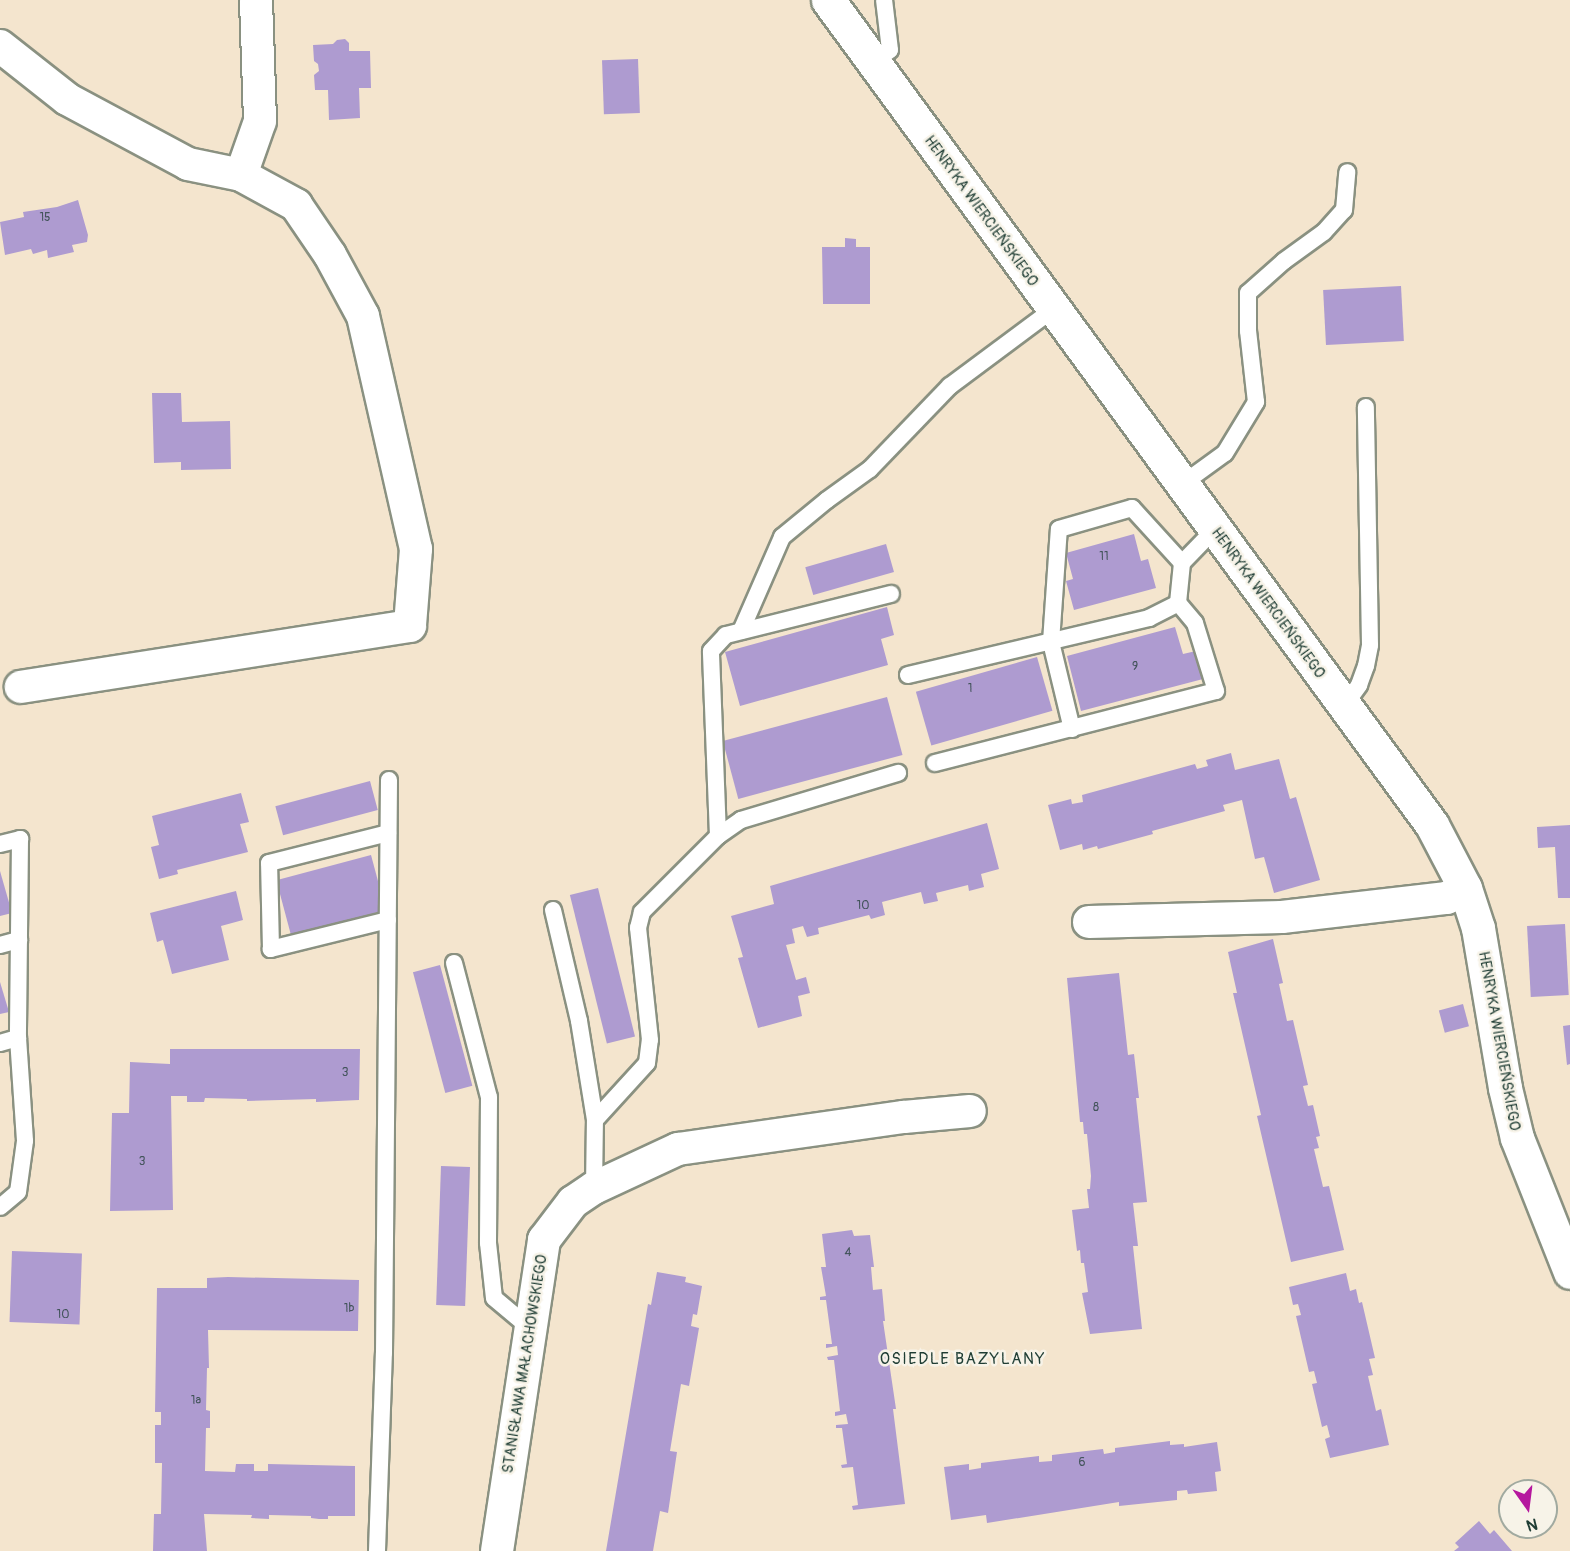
<!DOCTYPE html>
<meta charset="utf-8">
<style>
body{margin:0}
#map{position:relative;width:1570px;height:1551px;overflow:hidden;background:#f4e5ce;font-family:Pangolin,sans-serif}
div>[style]{position:absolute}
[style*='--x']{left:calc(var(--x)*1px);top:calc(var(--y)*1px);width:calc(var(--w)*1px);rotate:calc(var(--a)*1deg)}
.building>*{inset:0;background:#ae9bd0;transform-origin:0 0}
.roads{filter:drop-shadow(2px 0 #8a9181) drop-shadow(-2px 0 #8a9181) drop-shadow(0 2px #8a9181) drop-shadow(0 -2px #8a9181)}
.service>*{height:16px;margin:-8px;padding:0 8px;transform-origin:8px;border-radius:8px;background:#fff}
.minor>*{height:32px;margin:-16px;padding:0 16px;transform-origin:16px;border-radius:16px;background:#fff}
.tertiary>*{height:33px;margin:-16.5px;padding:0 16.5px;transform-origin:16.5px;border-radius:16.5px;background:#fff}
span{translate:-50% -50%;white-space:nowrap;text-align:center;line-height:1.15;-webkit-text-stroke:5px #f7f3e8;paint-order:stroke}
.number-label{font-size:12px;color:#43545b}
.number-label span{-webkit-text-stroke-width:0}
.street-label{font-size:15px;color:#1f3d34}
.neighbourhood-label{font-size:16px;color:#1f3d34;letter-spacing:1.5px}
.north{position:absolute;left:1498px;top:1479px;width:60px;height:60px;box-sizing:border-box;background:#f7f3e8;border:2px solid #a1aaa0;border-radius:50%;rotate:166deg;font-size:16px;font-weight:700;line-height:24px;text-align:center;color:#1f3d34}
.north::after{content:'';display:block;margin:auto;width:21px;height:27px;background:#b5179e;clip-path:polygon(50% 0,100% 100%,50% 72%,0 100%)}
</style>
<div id="map">
<div class="building">
<div style="clip-path:polygon(345px 39px,349px 43px,349px 51px,370px 51px,371px 88px,359px 88px,360px 118px,329px 120px,328px 90px,315px 90px,314px 75px,319px 71px,318px 64px,314px 61px,313px 45px,333px 44px,337px 40px)"></div>
<div style="left:638px;top:59px;width:54px;height:36px;rotate:88deg"></div>
<div style="clip-path:polygon(78px 200px,88px 235px,87px 242px,72px 245px,74px 252px,48px 258px,47px 250px,33px 254px,31px 249px,5px 255px,0 222px,24px 217px,23px 212px,57px 207px)"></div>
<div style="clip-path:polygon(845px 238px,856px 239px,856px 247px,870px 247px,870px 304px,823px 304px,822px 247px,845px 247px)"></div>
<div style="left:1401px;top:286px;width:55px;height:78px;rotate:87deg"></div>
<div style="clip-path:polygon(152px 393px,181px 393px,182px 422px,230px 421px,231px 469px,181px 470px,181px 462px,154px 463px)"></div>
<div style="clip-path:polygon(1134px 534px,1141px 561px,1148px 559px,1156px 588px,1074px 610px,1066px 581px,1073px 579px,1066px 553px)"></div>
<div style="left:886px;top:544px;width:29px;height:84px;rotate:74deg"></div>
<div style="clip-path:polygon(887px 607px,894px 635px,881px 639px,888px 665px,740px 706px,725px 652px)"></div>
<div style="clip-path:polygon(1175px 627px,1183px 654px,1196px 651px,1203px 679px,1081px 711px,1067px 656px)"></div>
<div style="left:1037px;top:657px;width:56px;height:126px;rotate:74deg"></div>
<div style="left:887px;top:697px;width:60px;height:170px;rotate:75deg"></div>
<div style="clip-path:polygon(1231px 753px,1235px 770px,1279px 759px,1290px 799px,1296px 797px,1320px 880px,1274px 893px,1264px 857px,1255px 859px,1242px 800px,1223px 805px,1225px 811px,1152px 831px,1153px 834px,1098px 849px,1097px 846px,1083px 850px,1082px 844px,1060px 850px,1048px 805px,1071px 799px,1072px 804px,1083px 802px,1082px 795px,1195px 764px,1197px 769px,1208px 766px,1206px 760px)"></div>
<div style="left:370px;top:781px;width:30px;height:98px;rotate:75deg"></div>
<div style="clip-path:polygon(241px 793px,249px 822px,240px 824px,248px 852px,177px 870px,178px 874px,159px 879px,151px 847px,159px 845px,152px 816px)"></div>
<div style="clip-path:polygon(987px 823px,999px 869px,981px 874px,984px 887px,969px 891px,968px 885px,936px 893px,938px 901px,924px 904px,921px 892px,882px 902px,885px 915px,871px 919px,869px 915px,818px 928px,819px 934px,807px 937px,803px 926px,792px 929px,795px 943px,786px 945px,796px 980px,806px 977px,810px 993px,798px 996px,802px 1016px,758px 1028px,738px 958px,743px 957px,731px 916px,774px 904px,770px 886px)"></div>
<div style="clip-path:polygon(1570px 825px,1570px 898px,1558px 898px,1555px 847px,1538px 848px,1537px 827px)"></div>
<div style="left:371px;top:855px;width:57px;height:98px;rotate:75deg"></div>
<div style="clip-path:polygon(0 871px,12px 913px,0 916px)"></div>
<div style="left:598px;top:888px;width:153px;height:29px;rotate:76deg"></div>
<div style="clip-path:polygon(236px 891px,243px 920px,221px 926px,229px 960px,172px 974px,163px 940px,157px 942px,150px 913px)"></div>
<div style="left:1565px;top:924px;width:71px;height:38px;rotate:87deg"></div>
<div style="clip-path:polygon(1273px 939px,1283px 983px,1279px 984px,1287px 1021px,1293px 1020px,1308px 1085px,1303px 1086px,1308px 1106px,1313px 1105px,1320px 1136px,1316px 1137px,1319px 1148px,1314px 1149px,1323px 1187px,1329px 1186px,1344px 1250px,1291px 1262px,1257px 1116px,1261px 1115px,1233px 993px,1237px 993px,1228px 952px)"></div>
<div style="left:440px;top:965px;width:125px;height:28px;rotate:75deg"></div>
<div style="clip-path:polygon(1119px 973px,1128px 1055px,1134px 1054px,1139px 1098px,1136px 1098px,1147px 1202px,1133px 1203px,1138px 1246px,1133px 1246px,1142px 1329px,1090px 1334px,1082px 1293px,1088px 1292px,1084px 1263px,1081px 1263px,1080px 1250px,1077px 1251px,1072px 1210px,1089px 1208px,1087px 1189px,1090px 1189px,1091px 1176px,1087px 1134px,1084px 1134px,1083px 1122px,1080px 1122px,1067px 978px)"></div>
<div style="clip-path:polygon(0 982px,9px 1012px,0 1014px)"></div>
<div style="left:1463px;top:1004px;width:23px;height:25px;rotate:75deg"></div>
<div style="clip-path:polygon(1570px 1025px,1570px 1064px,1567px 1065px,1563px 1026px)"></div>
<div style="clip-path:polygon(170px 1049px,360px 1049px,359px 1100px,316px 1102px,316px 1099px,247px 1101px,247px 1099px,205px 1098px,204px 1102px,187px 1102px,187px 1096px,171px 1096px,173px 1210px,110px 1211px,112px 1113px,129px 1113px,130px 1062px,170px 1064px)"></div>
<div style="left:441px;top:1166px;width:29px;height:139px;rotate:2deg"></div>
<div style="clip-path:polygon(852px 1230px,854px 1236px,870px 1235px,874px 1267px,871px 1267px,873px 1290px,882px 1289px,885px 1321px,883px 1321px,896px 1409px,893px 1409px,905px 1504px,853px 1510px,852px 1506px,858px 1505px,853px 1467px,842px 1468px,841px 1465px,847px 1464px,842px 1428px,836px 1428px,836px 1425px,848px 1424px,846px 1414px,835px 1416px,835px 1412px,840px 1411px,834px 1360px,828px 1360px,827px 1357px,838px 1355px,837px 1346px,826px 1348px,826px 1344px,832px 1344px,826px 1300px,820px 1300px,820px 1297px,826px 1296px,821px 1267px,826px 1267px,822px 1234px)"></div>
<div style="left:12px;top:1251px;width:70px;height:71px;rotate:2deg"></div>
<div style="clip-path:polygon(657px 1272px,686px 1277px,685px 1282px,702px 1286px,697px 1315px,693px 1314px,691px 1326px,699px 1328px,689px 1386px,681px 1384px,670px 1451px,677px 1452px,668px 1513px,660px 1511px,653px 1551px,606px 1551px,648px 1304px,651px 1305px)"></div>
<div style="clip-path:polygon(1346px 1273px,1350px 1291px,1356px 1289px,1359px 1303px,1362px 1302px,1375px 1358px,1369px 1359px,1373px 1375px,1368px 1376px,1376px 1411px,1381px 1409px,1389px 1445px,1330px 1458px,1325px 1439px,1330px 1437px,1327px 1425px,1322px 1427px,1312px 1384px,1317px 1383px,1314px 1371px,1309px 1372px,1296px 1316px,1301px 1315px,1298px 1304px,1293px 1305px,1289px 1287px)"></div>
<div style="clip-path:polygon(228px 1277px,359px 1280px,358px 1331px,208px 1330px,209px 1368px,207px 1368px,206px 1410px,210px 1411px,210px 1428px,206px 1428px,205px 1471px,235px 1472px,236px 1464px,254px 1464px,254px 1471px,268px 1471px,268px 1464px,355px 1466px,355px 1516px,328px 1516px,328px 1519px,319px 1519px,311px 1518px,311px 1516px,269px 1515px,269px 1519px,251px 1518px,252px 1515px,204px 1514px,207px 1551px,153px 1551px,154px 1514px,161px 1514px,162px 1463px,155px 1463px,155px 1425px,161px 1425px,161px 1412px,155px 1412px,157px 1288px,207px 1288px,207px 1278px)"></div>
<div style="clip-path:polygon(1170px 1441px,1170px 1445px,1184px 1444px,1184px 1447px,1217px 1442px,1221px 1471px,1215px 1472px,1217px 1491px,1188px 1494px,1187px 1490px,1177px 1491px,1177px 1500px,1119px 1506px,1119px 1502px,987px 1523px,986px 1515px,951px 1520px,944px 1467px,969px 1464px,969px 1470px,981px 1468px,981px 1463px,1039px 1456px,1039px 1462px,1052px 1461px,1052px 1455px,1103px 1449px,1104px 1454px,1115px 1452px,1115px 1448px)"></div>
<div style="clip-path:polygon(1479px 1521px,1490px 1534px,1494px 1530px,1512px 1551px,1454px 1551px,1459px 1547px,1455px 1543px)"></div>
</div>
<div class="roads">
<div class="service">
<div style="--x:875;--y:62;--w:19;--a:-39"></div>
<div style="--x:890;--y:50;--w:50;--a:-96.8"></div>
<div style="--x:1181;--y:485;--w:54;--a:-36"></div>
<div style="--x:1225;--y:453;--w:60;--a:-58.7"></div>
<div style="--x:1256;--y:402;--w:71;--a:-96.4"></div>
<div style="--x:1248;--y:331;--w:38;--a:-90"></div>
<div style="--x:1248;--y:293;--w:48;--a:-41.6"></div>
<div style="--x:1284;--y:261;--w:49;--a:-35.9"></div>
<div style="--x:1324;--y:232;--w:30;--a:-48"></div>
<div style="--x:1344;--y:210;--w:38;--a:-85"></div>
<div style="--x:741;--y:631;--w:103;--a:-66.4"></div>
<div style="--x:782;--y:537;--w:58;--a:-39.4"></div>
<div style="--x:827;--y:500;--w:53;--a:-35.8"></div>
<div style="--x:870;--y:469;--w:115;--a:-46.1"></div>
<div style="--x:950;--y:386;--w:127;--a:-36.7"></div>
<div style="--x:908;--y:675;--w:248;--a:-13.3"></div>
<div style="--x:1149;--y:618;--w:33;--a:-27"></div>
<div style="--x:1178;--y:603;--w:40;--a:-84.3"></div>
<div style="--x:1182;--y:563;--w:46;--a:-45.9"></div>
<div style="--x:1344;--y:706;--w:26;--a:-54"></div>
<div style="--x:1359;--y:685;--w:20;--a:-70"></div>
<div style="--x:1366;--y:666;--w:21;--a:-79"></div>
<div style="--x:1370;--y:645;--w:238;--a:-91"></div>
<div style="--x:1072;--y:729;--w:89;--a:-103.6"></div>
<div style="--x:1051;--y:642;--w:113;--a:-86"></div>
<div style="--x:1059;--y:529;--w:76;--a:-16"></div>
<div style="--x:1132;--y:508;--w:74;--a:47.7"></div>
<div style="--x:935;--y:763;--w:290;--a:-14.4"></div>
<div style="--x:1216;--y:691;--w:71;--a:-107.2"></div>
<div style="--x:1195;--y:623;--w:26;--a:-130"></div>
<div style="--x:718;--y:836;--w:28;--a:-35"></div>
<div style="--x:741;--y:820;--w:164;--a:-16.7"></div>
<div style="--x:0;--y:844;--w:21;--a:-14"></div>
<div style="--x:20;--y:839;--w:199;--a:90.6"></div>
<div style="--x:18;--y:1038;--w:103;--a:86.1"></div>
<div style="--x:25;--y:1141;--w:51;--a:97.8"></div>
<div style="--x:18;--y:1192;--w:23;--a:140"></div>
<div style="--x:553;--y:910;--w:114;--a:76.8"></div>
<div style="--x:579;--y:1021;--w:100;--a:80.8"></div>
<div style="--x:388;--y:920;--w:121;--a:166.1"></div>
<div style="--x:271;--y:949;--w:86;--a:-91.3"></div>
<div style="--x:269;--y:863;--w:123;--a:-14.1"></div>
<div style="--x:0;--y:945;--w:20;--a:-15"></div>
<div style="--x:454;--y:963;--w:138;--a:75.4"></div>
<div style="--x:489;--y:1097;--w:146;--a:90.4"></div>
<div style="--x:488;--y:1243;--w:55;--a:83.8"></div>
<div style="--x:494;--y:1298;--w:48;--a:40"></div>
<div style="--x:0;--y:1043;--w:19;--a:-16"></div>
<div style="--x:594;--y:1188;--w:68;--a:-89.2"></div>
<div style="--x:595;--y:1120;--w:77;--a:-47.6"></div>
<div style="--x:647;--y:1063;--w:23;--a:-83"></div>
<div style="--x:650;--y:1040;--w:113;--a:-96.1"></div>
<div style="--x:638;--y:928;--w:16;--a:-76"></div>
<div style="--x:642;--y:912;--w:107;--a:-45"></div>
<div style="--x:718;--y:836;--w:185;--a:-92.2"></div>
<div style="--x:711;--y:651;--w:22;--a:-47"></div>
<div style="--x:726;--y:635;--w:170;--a:-14"></div>
<div style="--x:377;--y:1551;--w:198;--a:-88"></div>
<div style="--x:384;--y:1353;--w:573;--a:-89.5"></div>
</div>
<div class="minor">
<div style="--x:0;--y:46;--w:85;--a:38.3"></div>
<div style="--x:67;--y:99;--w:137;--a:28.2"></div>
<div style="--x:188;--y:164;--w:54;--a:11.7"></div>
<div style="--x:241;--y:175;--w:63;--a:28.6"></div>
<div style="--x:296;--y:205;--w:60;--a:55.8"></div>
<div style="--x:330;--y:255;--w:69;--a:61.6"></div>
<div style="--x:363;--y:316;--w:239;--a:77.2"></div>
<div style="--x:416;--y:549;--w:77;--a:94.5"></div>
<div style="--x:410;--y:626;--w:394;--a:171.1"></div>
<div style="--x:241;--y:175;--w:57;--a:-70.6"></div>
<div style="--x:260;--y:121;--w:121;--a:-91.9"></div>
<div style="--x:1089;--y:922;--w:193;--a:-1.5"></div>
<div style="--x:1282;--y:917;--w:166;--a:-6.6"></div>
<div style="--x:1447;--y:898;--w:21;--a:-29"></div>
<div style="--x:497;--y:1551;--w:315;--a:-81.4"></div>
<div style="--x:544;--y:1240;--w:48;--a:-52.7"></div>
<div style="--x:573;--y:1202;--w:25;--a:-34"></div>
<div style="--x:594;--y:1188;--w:93;--a:-24.9"></div>
<div style="--x:678;--y:1149;--w:228;--a:-8.1"></div>
<div style="--x:904;--y:1117;--w:66;--a:-5.2"></div>
</div>
<div class="tertiary">
<div style="--x:828;--y:0;--w:1022;--a:53.79"></div>
<div style="--x:1432;--y:825;--w:71;--a:62.4"></div>
<div style="--x:1465;--y:888;--w:42;--a:72"></div>
<div style="--x:1478;--y:928;--w:162;--a:80.4"></div>
<div style="--x:1505;--y:1088;--w:51;--a:76.5"></div>
<div style="--x:1517;--y:1138;--w:144;--a:68.4"></div>
</div>
</div>
<div class="number-label">
<span style="left:45px;top:218px">15</span>
<span style="left:1104px;top:557px">11</span>
<span style="left:1135px;top:667px">9</span>
<span style="left:970px;top:689px">1</span>
<span style="left:863px;top:906px">10</span>
<span style="left:345px;top:1073px">3</span>
<span style="left:1096px;top:1108px">8</span>
<span style="left:142px;top:1162px">3</span>
<span style="left:848px;top:1253px">4</span>
<span style="left:349px;top:1309px">1b</span>
<span style="left:63px;top:1315px">10</span>
<span style="left:196px;top:1401px">1a</span>
<span style="left:1082px;top:1463px">6</span>
</div>
<div class="street-label">
<span style="left:981px;top:211px;rotate:54deg">HENRYKA WIERCIEŃSKIEGO</span>
<span style="left:1268px;top:603px;rotate:54deg">HENRYKA WIERCIEŃSKIEGO</span>
<span style="left:1499px;top:1041px;rotate:80deg">HENRYKA WIERCIEŃSKIEGO</span>
<span style="left:525px;top:1364px;rotate:-81deg">STANISŁAWA MAŁACHOWSKIEGO</span>
</div>
<div class="neighbourhood-label">
<span style="left:963px;top:1359px">OSIEDLE BAZYLANY</span>
</div>
<div class="north">N</div>
</div>
